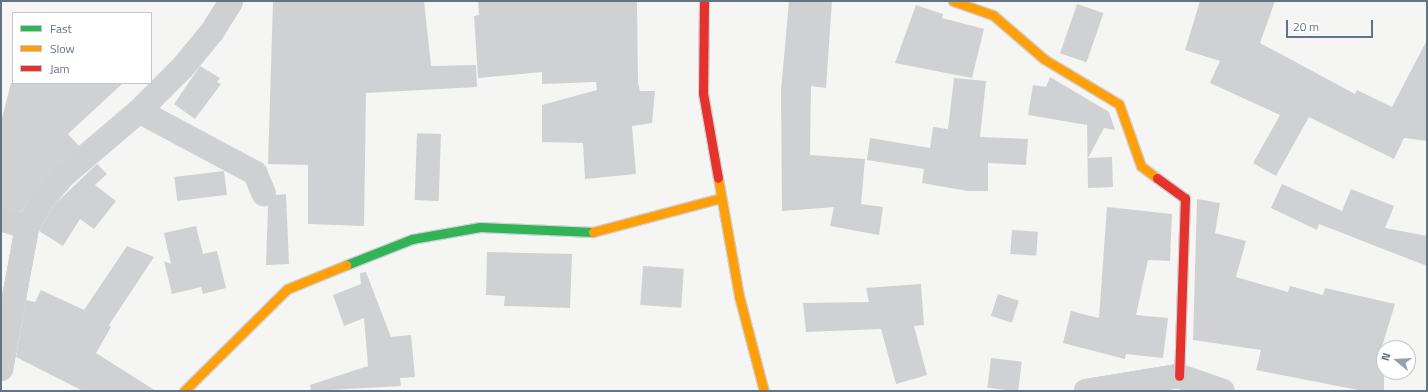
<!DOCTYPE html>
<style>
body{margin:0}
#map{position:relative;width:1428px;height:392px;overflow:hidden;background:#f5f5f4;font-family:"Titillium Web",sans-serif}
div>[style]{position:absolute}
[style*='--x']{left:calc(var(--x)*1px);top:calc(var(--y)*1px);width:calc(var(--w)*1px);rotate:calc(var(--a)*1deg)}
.building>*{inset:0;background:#d0d1d2;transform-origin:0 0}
.roads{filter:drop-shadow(1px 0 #d0d2d3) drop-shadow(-1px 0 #d0d2d3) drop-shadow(0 1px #d0d2d3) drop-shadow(0 -1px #d0d2d3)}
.street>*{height:22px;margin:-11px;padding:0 11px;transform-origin:11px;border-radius:11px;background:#cfd0d1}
.fast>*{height:9px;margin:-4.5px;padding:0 4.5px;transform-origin:4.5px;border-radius:4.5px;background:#30b455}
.slow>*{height:9px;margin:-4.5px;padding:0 4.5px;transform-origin:4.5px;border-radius:4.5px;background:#ff9f0a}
.jam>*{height:9px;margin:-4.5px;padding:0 4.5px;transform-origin:4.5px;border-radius:4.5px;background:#e5322d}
span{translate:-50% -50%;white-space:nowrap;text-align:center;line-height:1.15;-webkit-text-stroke:4px #fff;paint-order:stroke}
.frame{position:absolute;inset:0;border:2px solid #647285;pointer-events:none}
.legend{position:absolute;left:12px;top:12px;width:140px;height:72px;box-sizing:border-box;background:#fff;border:1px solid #c1c7ce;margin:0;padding:5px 7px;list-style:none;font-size:12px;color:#647285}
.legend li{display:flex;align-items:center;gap:8px;height:20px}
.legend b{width:20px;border:1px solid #c1c7ce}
.north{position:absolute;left:1376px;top:340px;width:40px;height:40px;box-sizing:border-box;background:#fff;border:1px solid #c1c7ce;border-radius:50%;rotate:288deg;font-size:11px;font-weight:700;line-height:16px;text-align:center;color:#647285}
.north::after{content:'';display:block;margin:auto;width:14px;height:18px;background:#97a0ac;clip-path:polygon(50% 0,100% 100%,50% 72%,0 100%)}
.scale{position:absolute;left:1286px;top:20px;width:87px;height:18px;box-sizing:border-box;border:2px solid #647285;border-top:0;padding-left:5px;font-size:12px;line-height:14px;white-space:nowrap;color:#647285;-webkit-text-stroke:3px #fff;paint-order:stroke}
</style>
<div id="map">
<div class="building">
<div style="clip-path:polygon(273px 1px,424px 1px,431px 66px,476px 65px,477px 87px,366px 93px,364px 226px,308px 224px,308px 165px,268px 164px)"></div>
<div style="clip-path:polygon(478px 1px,637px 1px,638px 83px,640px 91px,655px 91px,652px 123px,632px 126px,636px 174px,585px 179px,583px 143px,542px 142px,542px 105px,597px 90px,596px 82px,542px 84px,542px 72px,478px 78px,474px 16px,479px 15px)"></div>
<div style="clip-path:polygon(789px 1px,832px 1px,826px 88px,811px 86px,810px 155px,865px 159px,861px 204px,883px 207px,879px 235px,830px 226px,834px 207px,782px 211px,781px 91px)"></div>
<div style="clip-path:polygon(1200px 1px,1275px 1px,1260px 43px,1355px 94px,1357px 90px,1392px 107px,1427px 40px,1427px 141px,1404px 138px,1394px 159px,1309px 117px,1276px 176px,1253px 163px,1280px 115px,1210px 83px,1220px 61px,1185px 50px)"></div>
<div style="left:1077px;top:4px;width:28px;height:52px;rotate:19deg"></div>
<div style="clip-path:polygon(916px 5px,943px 14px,942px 18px,984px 29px,972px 78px,895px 63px)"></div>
<div style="clip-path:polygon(200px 66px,220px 78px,217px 82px,221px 84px,195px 119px,174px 104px)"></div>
<div style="clip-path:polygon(1050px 77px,1109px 112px,1115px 130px,1104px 128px,1088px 158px,1112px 157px,1113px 187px,1088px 188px,1087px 125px,1028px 115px,1033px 85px,1046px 87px)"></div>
<div style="clip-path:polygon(954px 78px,986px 81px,980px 137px,1028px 139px,1026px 165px,988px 163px,988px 191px,968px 191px,922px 183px,924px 169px,867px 160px,870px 138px,930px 148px,933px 127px,948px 129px)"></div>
<div style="clip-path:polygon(11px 83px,123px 83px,68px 134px,79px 146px,35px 190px,21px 212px,1px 207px,1px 122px)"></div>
<div style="left:441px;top:134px;width:67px;height:24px;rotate:92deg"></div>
<div style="clip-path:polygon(97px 164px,107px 174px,95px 185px,116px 201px,94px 229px,80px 219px,63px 246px,39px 231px,54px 205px)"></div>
<div style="left:224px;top:171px;width:24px;height:50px;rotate:83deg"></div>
<div style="clip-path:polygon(1282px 184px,1342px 211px,1351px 189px,1394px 206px,1385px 228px,1427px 236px,1427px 266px,1319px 224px,1317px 230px,1271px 208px)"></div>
<div style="clip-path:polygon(286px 194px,289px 264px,266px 265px,268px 206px,276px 195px)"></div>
<div style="clip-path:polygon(1197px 199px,1220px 203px,1215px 233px,1246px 241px,1236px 277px,1288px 292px,1290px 286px,1323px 295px,1325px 288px,1395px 304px,1377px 363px,1384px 365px,1384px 391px,1363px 391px,1256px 370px,1261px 350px,1193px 340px)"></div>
<div style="clip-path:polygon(1107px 207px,1172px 214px,1170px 261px,1148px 260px,1136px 315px,1168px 318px,1163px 358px,1126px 354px,1125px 359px,1063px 343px,1071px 311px,1099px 318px)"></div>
<div style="clip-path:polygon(196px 226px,203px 254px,217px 251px,226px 288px,203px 294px,201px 287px,172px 294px,164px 261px,171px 264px,164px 233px)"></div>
<div style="left:1012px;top:230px;width:26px;height:24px;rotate:4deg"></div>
<div style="clip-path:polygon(127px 246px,154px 257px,109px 325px,111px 327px,96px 353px,156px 391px,83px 391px,16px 357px,26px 300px,35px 302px,41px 290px,84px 310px)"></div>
<div style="clip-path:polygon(487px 252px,572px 254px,570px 308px,504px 306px,505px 296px,486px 295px)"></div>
<div style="left:643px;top:266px;width:41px;height:39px;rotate:4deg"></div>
<div style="clip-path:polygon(366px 272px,391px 337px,411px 335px,415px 377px,400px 378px,401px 386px,311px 391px,310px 385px,368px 366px,364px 318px,344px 326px,333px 295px,361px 284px,360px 273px)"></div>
<div style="clip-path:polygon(921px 284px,924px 325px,914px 326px,927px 375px,896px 384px,881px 329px,806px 332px,803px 303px,869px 302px,866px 288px)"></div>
<div style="left:998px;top:294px;width:22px;height:23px;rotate:18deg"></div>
<div style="left:991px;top:358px;width:31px;height:30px;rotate:7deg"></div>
</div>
<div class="roads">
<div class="street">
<div style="--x:139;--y:111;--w:132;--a:28.1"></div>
<div style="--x:255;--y:173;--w:23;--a:67"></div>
<div style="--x:1;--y:219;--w:27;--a:17"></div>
<div style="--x:1;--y:369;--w:144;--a:-79.6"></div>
<div style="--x:27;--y:227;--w:34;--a:-60"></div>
<div style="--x:44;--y:198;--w:32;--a:-49"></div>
<div style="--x:65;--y:174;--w:97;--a:-40.4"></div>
<div style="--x:139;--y:111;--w:62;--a:-45"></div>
<div style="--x:183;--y:67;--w:45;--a:-50.4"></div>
<div style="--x:212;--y:32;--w:36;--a:-58"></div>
<div style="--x:1086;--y:391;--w:94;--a:-9.2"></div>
<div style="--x:1179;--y:376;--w:46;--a:18.8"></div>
</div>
<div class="fast">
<div style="--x:346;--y:265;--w:71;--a:-21.5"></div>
<div style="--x:412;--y:239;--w:69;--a:-10"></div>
<div style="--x:480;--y:227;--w:113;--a:2.5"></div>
</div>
<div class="slow">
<div style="--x:953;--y:1;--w:42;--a:19.3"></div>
<div style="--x:993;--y:15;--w:67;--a:40.8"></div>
<div style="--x:1044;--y:59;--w:87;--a:31"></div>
<div style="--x:1119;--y:104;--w:66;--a:70.5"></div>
<div style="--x:1141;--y:166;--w:20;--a:37"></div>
<div style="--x:718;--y:178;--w:120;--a:79.9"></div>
<div style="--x:739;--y:296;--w:98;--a:75.3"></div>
<div style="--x:593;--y:232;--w:132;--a:-14.9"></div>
<div style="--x:184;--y:391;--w:145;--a:-44.7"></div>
<div style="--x:287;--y:289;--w:64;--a:-22.1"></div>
</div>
<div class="jam">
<div style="--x:704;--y:1;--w:92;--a:90.6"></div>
<div style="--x:703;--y:93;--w:86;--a:80"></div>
<div style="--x:1157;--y:178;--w:34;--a:36"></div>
<div style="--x:1185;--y:198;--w:178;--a:91.9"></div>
</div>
</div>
<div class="frame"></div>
<ul class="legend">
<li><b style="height:5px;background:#30b455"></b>Fast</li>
<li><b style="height:5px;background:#ff9f0a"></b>Slow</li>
<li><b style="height:5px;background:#e5322d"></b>Jam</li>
</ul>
<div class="north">N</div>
<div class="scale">20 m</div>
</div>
